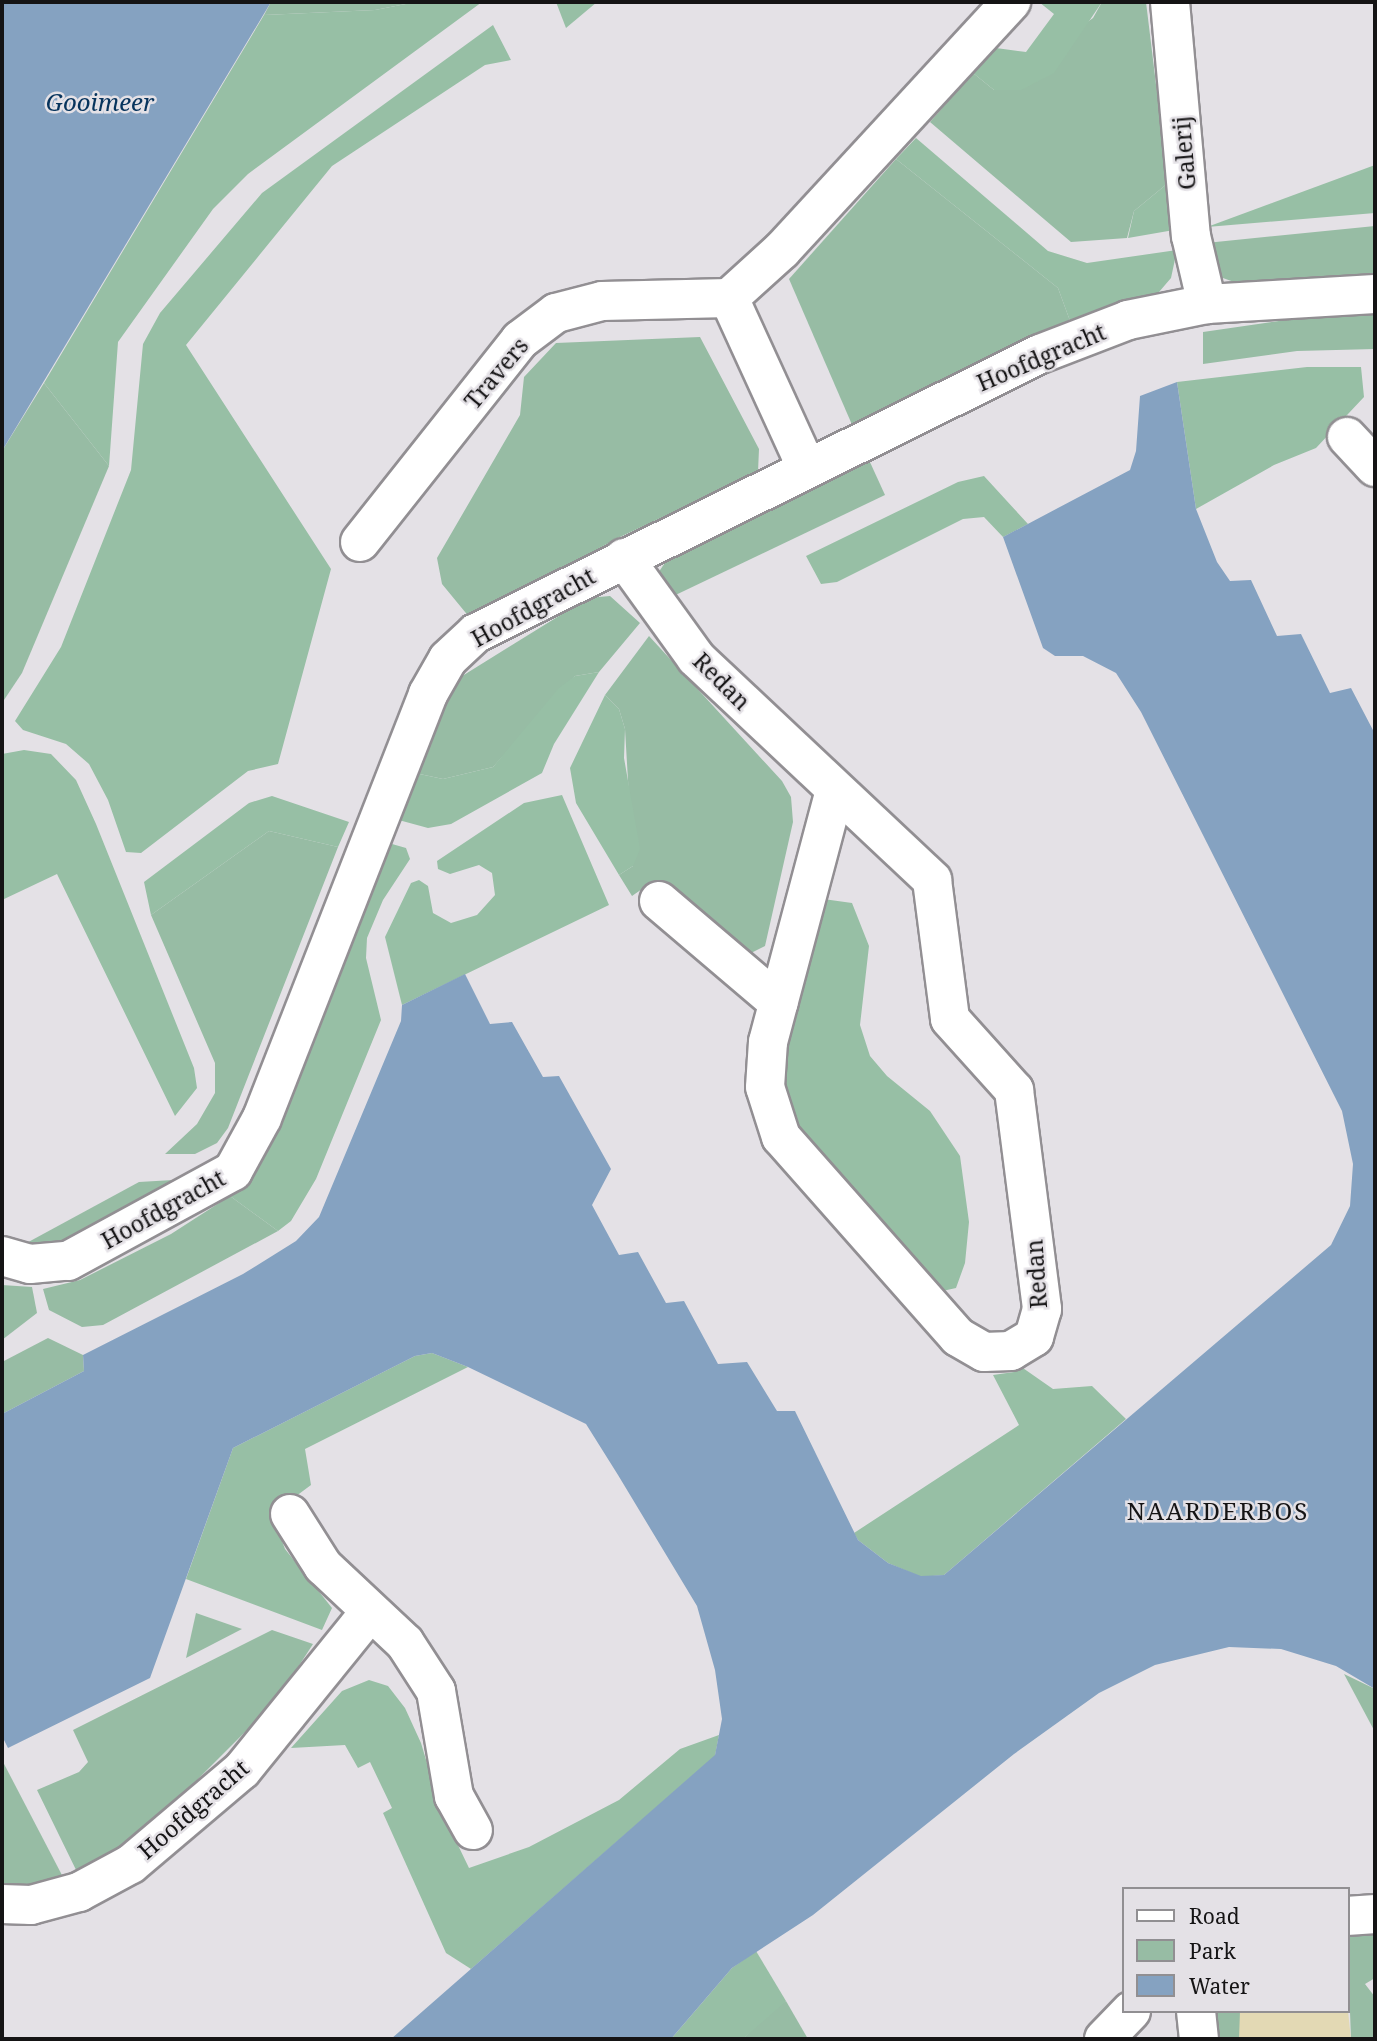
<!DOCTYPE html>
<style>
body{margin:0}
#map{position:relative;width:1377px;height:2041px;overflow:hidden;background:#e4e1e6;font-family:"Noto Serif",serif}
div>[style]{position:absolute}
[style*='--x']{left:calc(var(--x)*1px);top:calc(var(--y)*1px);width:calc(var(--w)*1px);rotate:calc(var(--a)*1deg)}
.green>*{inset:0;background:#97bca4;transform-origin:0 0}
.forest>*{inset:0;background:#97bfa5}
.sand>*{inset:0;background:#e3d9b4}
.water>*{inset:0;background:#85a2c1}
.roads{filter:drop-shadow(2px 0 #928f93) drop-shadow(-2px 0 #928f93) drop-shadow(0 2px #928f93) drop-shadow(0 -2px #928f93)}
.minor>*{height:38px;margin:-19px;padding:0 19px;transform-origin:19px;border-radius:19px;background:#fff}
span{translate:-50% -50%;white-space:nowrap;text-align:center;line-height:1.15;-webkit-text-stroke:5px #e4e1e6;paint-order:stroke}
.street-label{font-size:23px;color:#151415}
.water-label{font-size:24px;color:#07345d;font-style:italic}
.neighbourhood-label{font-size:24px;color:#151415;letter-spacing:2px}
.frame{position:absolute;inset:0;border:4px solid #151415;pointer-events:none}
.legend{position:absolute;left:1122px;top:1887px;width:228px;height:126px;box-sizing:border-box;background:#e4e1e6;border:2px solid #918f92;margin:0;padding:9px 12px;list-style:none;font-size:21px;color:#151415}
.legend li{display:flex;align-items:center;gap:14px;height:35px}
.legend b{width:35px;border:2px solid #918f92}
</style>
<div id="map">
<div class="green">
<div style="clip-path:polygon(271px 2px,416px 2px,375px 10px,264px 15px)"></div>
<div style="clip-path:polygon(1102px 2px,1146px 2px,1168px 183px,1134px 211px,1127px 238px,1071px 242px,930px 122px,973px 73px,994px 90px,1093px 18px)"></div>
<div style="clip-path:polygon(896px 159px,1058px 288px,1073px 329px,853px 427px,789px 279px)"></div>
<div style="clip-path:polygon(1375px 226px,1375px 278px,1237px 283px,1220px 277px,1206px 243px)"></div>
<div style="clip-path:polygon(1342px 312px,1375px 315px,1375px 349px,1297px 351px,1203px 364px,1203px 332px)"></div>
<div style="clip-path:polygon(700px 337px,759px 449px,758px 472px,618px 538px,470px 618px,442px 584px,437px 558px,520px 415px,524px 377px,556px 343px)"></div>
<div style="clip-path:polygon(44px 383px,109px 466px,22px 673px,2px 703px,2px 451px)"></div>
<div style="clip-path:polygon(869px 460px,885px 495px,663px 601px,658px 573px,673px 551px)"></div>
<div style="clip-path:polygon(610px 596px,640px 623px,599px 672px,575px 676px,493px 767px,443px 779px,415px 773px,459px 678px,588px 598px)"></div>
<div style="clip-path:polygon(649px 636px,782px 781px,791px 797px,793px 822px,765px 946px,747px 955px,652px 882px,632px 896px,619px 875px,633px 866px,625px 729px,619px 709px,605px 695px)"></div>
<div style="clip-path:polygon(269px 831px,338px 847px,228px 1128px,217px 1143px,195px 1154px,165px 1154px,197px 1124px,215px 1093px,215px 1063px,151px 915px)"></div>
<div style="clip-path:polygon(173px 1180px,181px 1189px,73px 1246px,21px 1246px,139px 1182px)"></div>
<div style="clip-path:polygon(230px 1196px,278px 1231px,103px 1325px,82px 1327px,49px 1310px,43px 1289px,80px 1280px,171px 1234px)"></div>
<div style="clip-path:polygon(2px 1285px,32px 1287px,37px 1313px,2px 1340px)"></div>
<div style="clip-path:polygon(48px 1338px,83px 1355px,84px 1371px,2px 1414px,2px 1362px)"></div>
<div style="clip-path:polygon(196px 1613px,242px 1629px,186px 1658px)"></div>
<div style="clip-path:polygon(272px 1630px,313px 1644px,276px 1701px,130px 1847px,79px 1876px,37px 1790px,79px 1772px,88px 1762px,73px 1730px)"></div>
<div style="clip-path:polygon(1344px 1674px,1375px 1689px,1375px 1732px)"></div>
<div style="clip-path:polygon(2px 1760px,64px 1879px,35px 1886px,2px 1887px)"></div>
<div style="clip-path:polygon(1375px 1927px,1375px 1978px,1365px 1984px,1375px 1997px,1375px 2039px,1351px 2039px,1347px 1930px)"></div>
<div style="clip-path:polygon(786px 2001px,808px 2039px,743px 2039px,771px 2010px)"></div>
<div style="left:1208px;top:2011px;width:32px;height:28px"></div>
</div>
<div class="forest">
<div style="clip-path:polygon(416px 2px,482px 2px,248px 174px,213px 209px,118px 342px,109px 466px,44px 383px,264px 15px,375px 10px)"></div>
<div style="clip-path:polygon(556px 2px,597px 2px,566px 28px)"></div>
<div style="clip-path:polygon(1039px 2px,1102px 2px,1054px 73px,1021px 90px,994px 90px,973px 73px,996px 48px,1026px 52px,1054px 14px)"></div>
<div style="clip-path:polygon(493px 25px,511px 60px,485px 65px,332px 166px,186px 345px,331px 569px,278px 764px,248px 771px,141px 853px,126px 852px,108px 800px,89px 764px,66px 744px,23px 730px,15px 721px,61px 647px,131px 470px,143px 344px,160px 313px,262px 193px)"></div>
<div style="clip-path:polygon(916px 138px,1048px 251px,1087px 263px,1177px 250px,1171px 278px,1153px 299px,1073px 329px,1058px 288px,896px 159px)"></div>
<div style="clip-path:polygon(1375px 165px,1375px 213px,1207px 227px)"></div>
<div style="clip-path:polygon(1168px 183px,1174px 230px,1128px 238px,1134px 211px)"></div>
<div style="clip-path:polygon(1307px 367px,1361px 367px,1364px 397px,1316px 448px,1274px 465px,1196px 509px,1177px 382px)"></div>
<div style="clip-path:polygon(984px 476px,1028px 524px,1003px 537px,984px 517px,963px 519px,837px 582px,821px 584px,806px 556px,958px 482px)"></div>
<div style="clip-path:polygon(599px 672px,554px 744px,542px 773px,451px 824px,428px 828px,395px 819px,415px 773px,443px 779px,493px 767px,559px 688px,575px 676px)"></div>
<div style="clip-path:polygon(605px 695px,619px 709px,625px 729px,624px 758px,640px 849px,633px 866px,619px 875px,576px 803px,570px 768px)"></div>
<div style="clip-path:polygon(24px 750px,51px 754px,76px 780px,96px 824px,194px 1068px,197px 1088px,175px 1116px,57px 874px,2px 900px,2px 754px)"></div>
<div style="clip-path:polygon(562px 795px,609px 905px,402px 1005px,385px 937px,411px 883px,419px 880px,428px 886px,433px 913px,451px 923px,477px 915px,495px 895px,492px 873px,479px 865px,450px 874px,438px 869px,437px 861px,524px 803px)"></div>
<div style="clip-path:polygon(272px 796px,349px 822px,338px 847px,269px 831px,151px 915px,144px 882px,249px 803px)"></div>
<div style="clip-path:polygon(385px 842px,406px 848px,410px 859px,383px 900px,367px 938px,366px 958px,381px 1020px,316px 1179px,291px 1221px,278px 1231px,230px 1196px,261px 1161px,304px 1060px)"></div>
<div style="clip-path:polygon(816px 898px,852px 903px,869px 946px,860px 1025px,870px 1056px,887px 1076px,930px 1111px,960px 1156px,969px 1222px,965px 1263px,956px 1288px,938px 1292px,799px 1136px,777px 1078px)"></div>
<div style="clip-path:polygon(432px 1353px,468px 1367px,305px 1449px,311px 1485px,272px 1514px,285px 1549px,332px 1608px,322px 1630px,186px 1579px,233px 1448px,415px 1356px)"></div>
<div style="clip-path:polygon(1020px 1366px,1053px 1389px,1092px 1386px,1126px 1419px,944px 1575px,921px 1577px,888px 1563px,858px 1540px,854px 1533px,1019px 1425px,993px 1375px,1014px 1372px)"></div>
<div style="clip-path:polygon(369px 1680px,388px 1686px,405px 1708px,421px 1743px,441px 1810px,469px 1868px,529px 1847px,619px 1800px,680px 1749px,719px 1735px,715px 1756px,471px 1969px,446px 1953px,383px 1813px,392px 1808px,370px 1762px,358px 1768px,345px 1745px,291px 1748px,342px 1691px)"></div>
<div style="clip-path:polygon(756px 1951px,786px 2001px,743px 2039px,671px 2039px,732px 1968px)"></div>
</div>
<div class="sand">
<div style="clip-path:polygon(1347px 2002px,1351px 2039px,1239px 2039px,1240px 2011px,1347px 2011px)"></div>
</div>
<div class="water">
<div style="clip-path:polygon(2px 2px,271px 2px,2px 451px)"></div>
<div style="clip-path:polygon(1177px 382px,1196px 509px,1217px 562px,1230px 581px,1251px 580px,1277px 636px,1301px 634px,1330px 693px,1351px 688px,1375px 734px,1375px 1689px,1336px 1666px,1281px 1649px,1229px 1647px,1155px 1665px,1099px 1693px,1014px 1754px,813px 1915px,732px 1968px,671px 2039px,391px 2039px,715px 1755px,722px 1719px,715px 1670px,697px 1606px,618px 1475px,586px 1424px,468px 1367px,432px 1353px,415px 1356px,233px 1448px,150px 1678px,8px 1748px,2px 1736px,2px 1414px,84px 1371px,83px 1355px,243px 1274px,296px 1241px,319px 1217px,401px 1021px,402px 1005px,465px 974px,490px 1024px,512px 1022px,543px 1077px,559px 1076px,611px 1169px,592px 1205px,619px 1255px,638px 1252px,666px 1303px,684px 1301px,718px 1364px,747px 1362px,777px 1411px,795px 1411px,858px 1540px,888px 1563px,921px 1576px,944px 1575px,1331px 1245px,1350px 1206px,1353px 1164px,1342px 1111px,1141px 712px,1116px 673px,1083px 656px,1055px 656px,1043px 648px,1003px 537px,1130px 470px,1136px 451px,1140px 396px)"></div>
</div>
<div class="roads">
<div class="minor">
<div style="--x:1170;--y:2;--w:235;--a:84.9"></div>
<div style="--x:1191;--y:236;--w:70;--a:76.8"></div>
<div style="--x:729;--y:298;--w:187;--a:65.4"></div>
<div style="--x:1347;--y:437;--w:41;--a:47"></div>
<div style="--x:360;--y:542;--w:258;--a:-51.6"></div>
<div style="--x:520;--y:340;--w:45;--a:-36.9"></div>
<div style="--x:556;--y:313;--w:48;--a:-14.6"></div>
<div style="--x:602;--y:301;--w:127;--a:-1.4"></div>
<div style="--x:729;--y:298;--w:72;--a:-42.2"></div>
<div style="--x:782;--y:250;--w:338;--a:-47.3"></div>
<div style="--x:624;--y:558;--w:123;--a:54.2"></div>
<div style="--x:696;--y:658;--w:324;--a:43.2"></div>
<div style="--x:932;--y:880;--w:140;--a:82.6"></div>
<div style="--x:950;--y:1019;--w:96;--a:48"></div>
<div style="--x:1014;--y:1090;--w:221;--a:82.7"></div>
<div style="--x:1042;--y:1309;--w:29;--a:106"></div>
<div style="--x:1034;--y:1337;--w:27;--a:149"></div>
<div style="--x:1011;--y:1351;--w:27;--a:178"></div>
<div style="--x:984;--y:1352;--w:30;--a:-150"></div>
<div style="--x:958;--y:1337;--w:267;--a:-131.5"></div>
<div style="--x:781;--y:1137;--w:52;--a:-107.7"></div>
<div style="--x:765;--y:1087;--w:45;--a:-86.2"></div>
<div style="--x:768;--y:1042;--w:260;--a:-75.1"></div>
<div style="--x:659;--y:901;--w:157;--a:40.4"></div>
<div style="--x:2;--y:1256;--w:29;--a:16"></div>
<div style="--x:30;--y:1264;--w:38;--a:-5"></div>
<div style="--x:68;--y:1261;--w:188;--a:-28.6"></div>
<div style="--x:233;--y:1171;--w:60;--a:-61.3"></div>
<div style="--x:262;--y:1118;--w:455;--a:-68.6"></div>
<div style="--x:428;--y:694;--w:40;--a:-60.3"></div>
<div style="--x:448;--y:659;--w:38;--a:-43"></div>
<div style="--x:476;--y:633;--w:629;--a:-26.32"></div>
<div style="--x:1040;--y:354;--w:94;--a:-21.1"></div>
<div style="--x:1128;--y:320;--w:81;--a:-11.4"></div>
<div style="--x:1207;--y:304;--w:168;--a:-3.4"></div>
<div style="--x:290;--y:1514;--w:62;--a:57.6"></div>
<div style="--x:323;--y:1566;--w:112;--a:43.2"></div>
<div style="--x:405;--y:1643;--w:57;--a:57.1"></div>
<div style="--x:436;--y:1691;--w:107;--a:80.3"></div>
<div style="--x:454;--y:1796;--w:39;--a:61"></div>
<div style="--x:2;--y:1904;--w:29;--a:2"></div>
<div style="--x:31;--y:1905;--w:50;--a:-15.2"></div>
<div style="--x:79;--y:1892;--w:59;--a:-28.3"></div>
<div style="--x:131;--y:1864;--w:145;--a:-40.3"></div>
<div style="--x:242;--y:1770;--w:202;--a:-51"></div>
<div style="--x:1347;--y:1916;--w:28;--a:-4"></div>
<div style="--x:1196;--y:2011;--w:28;--a:84"></div>
<div style="--x:1104;--y:2039;--w:39;--a:-46"></div>
</div>
</div>
<div class="street-label">
<span style="left:1184px;top:153px;rotate:-95deg">Galerij</span>
<span style="left:1041px;top:357px;rotate:-23deg">Hoofdgracht</span>
<span style="left:496px;top:373px;rotate:-50deg">Travers</span>
<span style="left:533px;top:607px;rotate:-29deg">Hoofdgracht</span>
<span style="left:722px;top:681px;rotate:45deg">Redan</span>
<span style="left:163px;top:1209px;rotate:-29deg">Hoofdgracht</span>
<span style="left:1036px;top:1274px;rotate:-94deg">Redan</span>
<span style="left:193px;top:1809px;rotate:-41deg">Hoofdgracht</span>
</div>
<div class="water-label">
<span style="left:100px;top:102px">Gooimeer</span>
</div>
<div class="neighbourhood-label">
<span style="left:1218px;top:1511px">NAARDERBOS</span>
</div>
<div class="frame"></div>
<ul class="legend">
<li><b style="height:9px;background:#fff"></b>Road</li>
<li><b style="height:19px;background:#97bca4"></b>Park</li>
<li><b style="height:19px;background:#85a2c1"></b>Water</li>
</ul>
</div>
